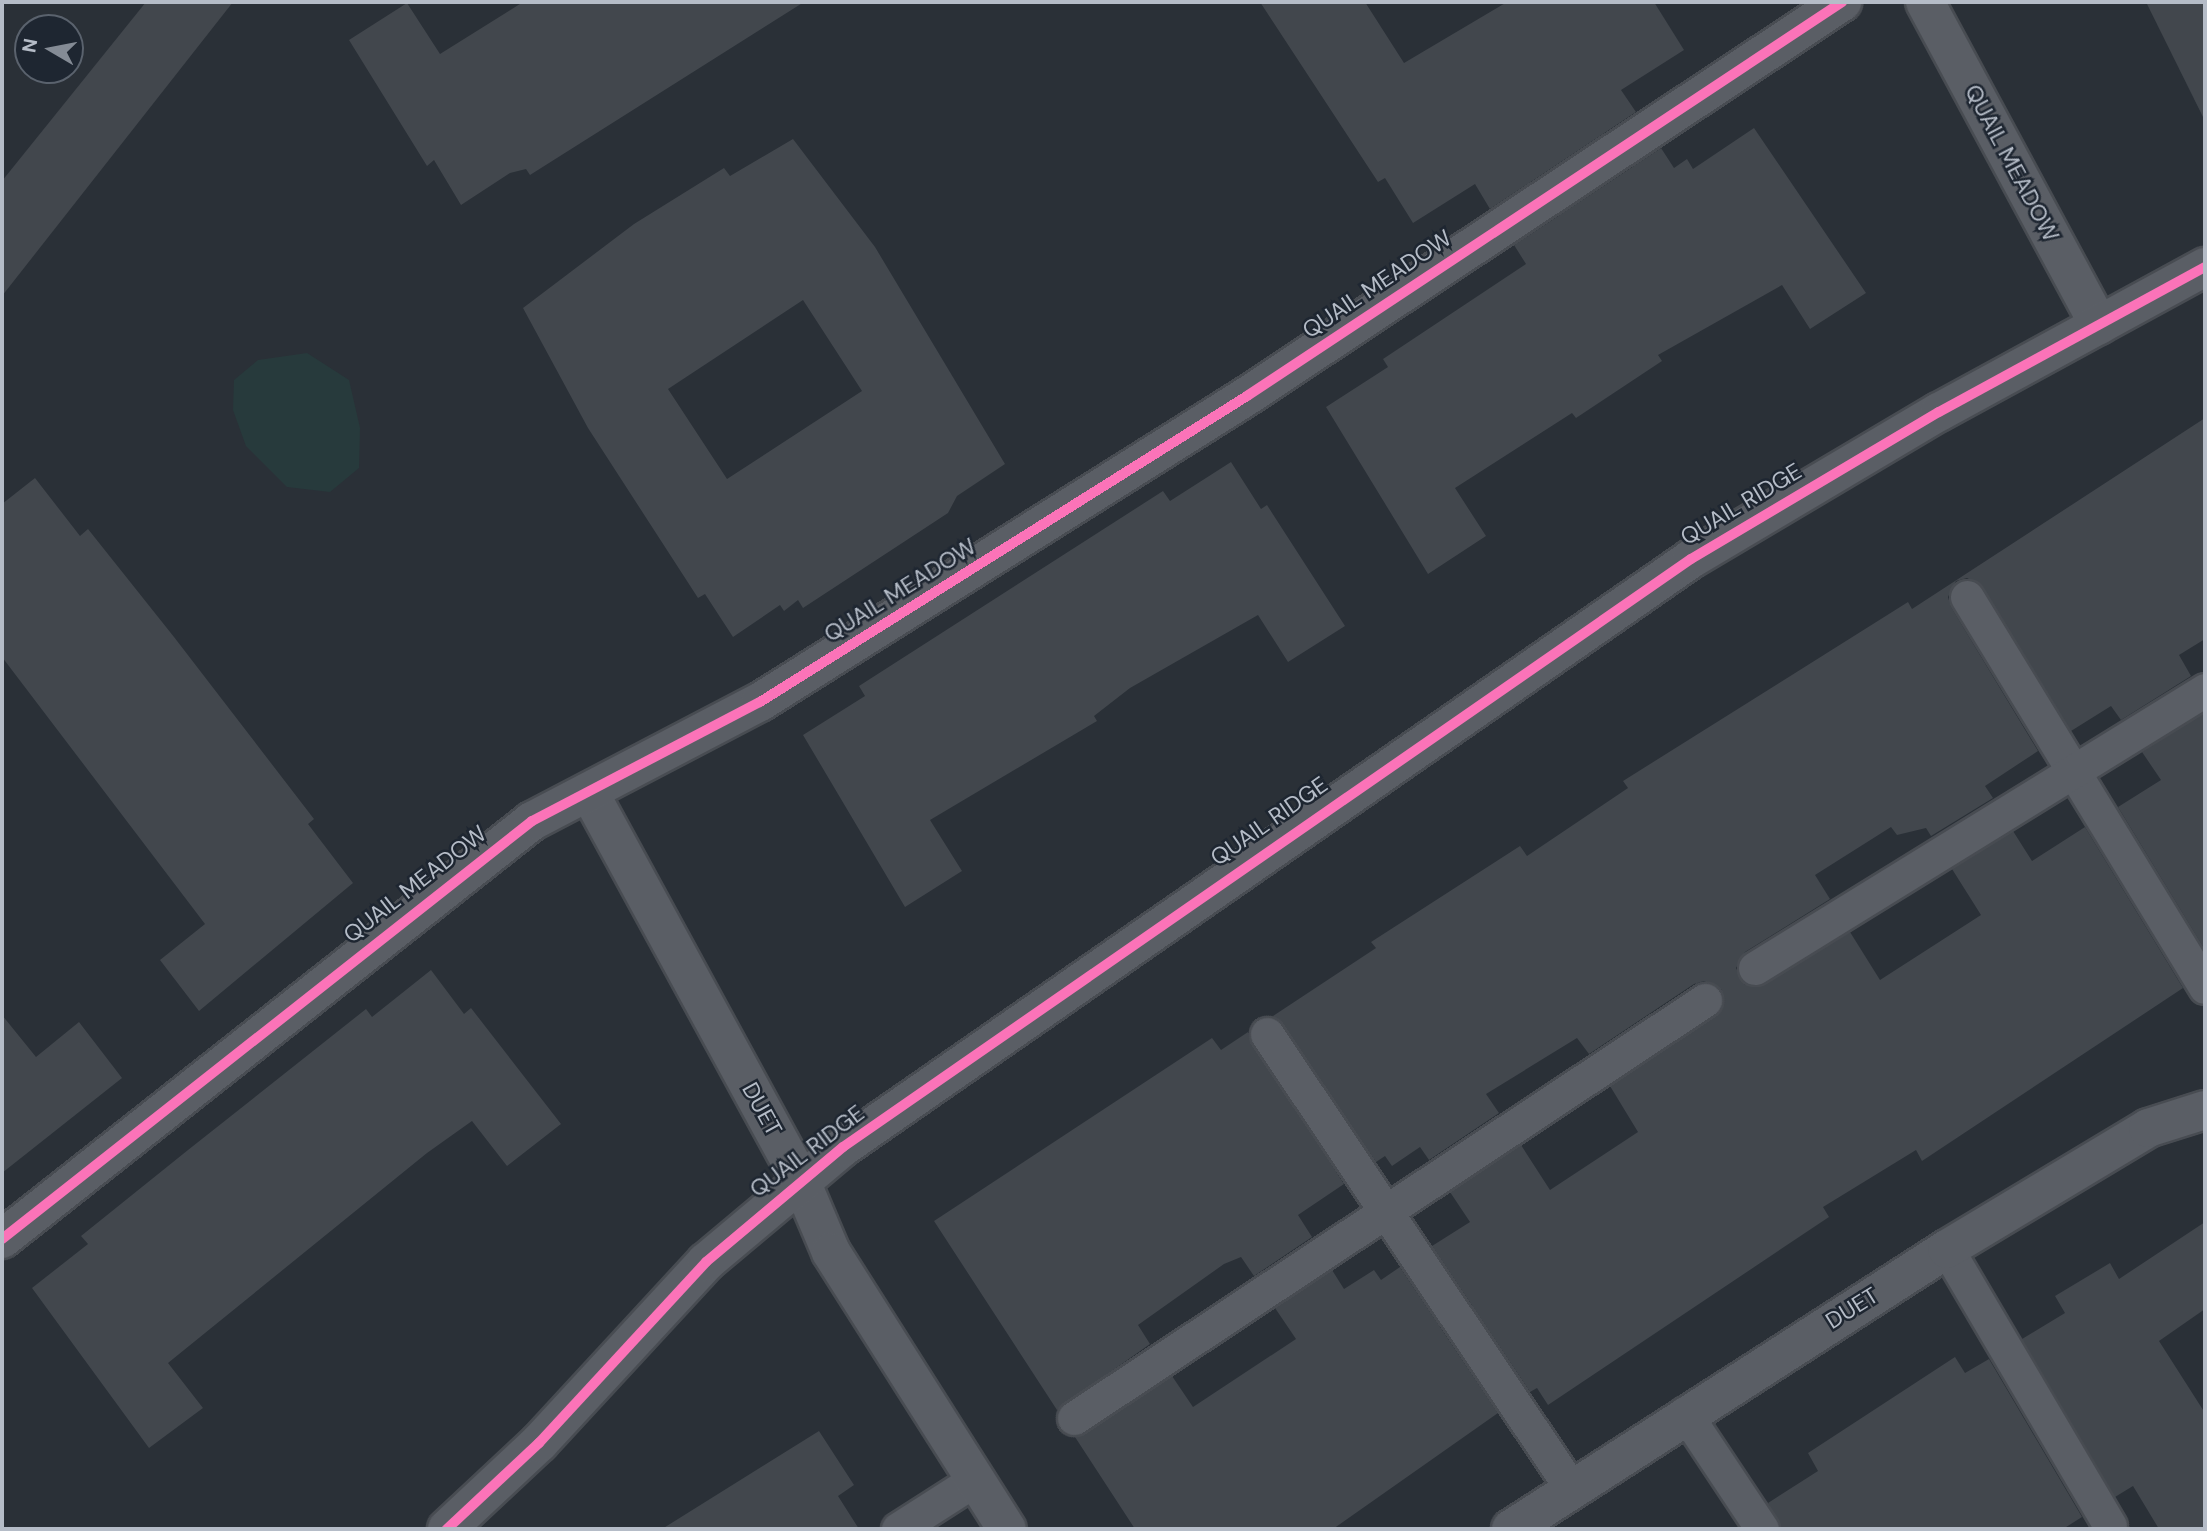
<!DOCTYPE html>
<style>
body{margin:0}
#map{position:relative;width:2207px;height:1531px;overflow:hidden;background:#2a3037;font-family:"DM Sans",sans-serif}
div>[style]{position:absolute}
[style*='--x']{left:calc(var(--x)*1px);top:calc(var(--y)*1px);width:calc(var(--w)*1px);rotate:calc(var(--a)*1deg)}
.green>*{inset:0;background:#273a3c}
.building>*{inset:0;background:#42474d}
.roads{filter:drop-shadow(2px 0 #484c52) drop-shadow(-2px 0 #484c52) drop-shadow(0 2px #484c52) drop-shadow(0 -2px #484c52)}
.service>*{height:33px;margin:-16.5px;padding:0 16.5px;transform-origin:16.5px;border-radius:16.5px;background:#5a5e65}
.minor>*{height:38px;margin:-19px;padding:0 19px;transform-origin:19px;border-radius:19px;background:#5a5e65}
.cycleway>*{height:10px;margin:-5px;padding:0 5px;transform-origin:5px;border-radius:5px;background:#fb73b8}
span{translate:-50% -50%;white-space:nowrap;text-align:center;line-height:1.15;-webkit-text-stroke:5px #1e2631;paint-order:stroke}
.street-label{font-size:23px;color:#b5bcc7}
.frame{position:absolute;inset:0;border:4px solid #b5bcc7;pointer-events:none}
.north{position:absolute;left:14px;top:14px;width:70px;height:70px;box-sizing:border-box;background:#1e2631;border:2px solid #5a626d;border-radius:50%;rotate:280deg;font-size:19px;font-weight:700;line-height:28px;text-align:center;color:#b5bcc7}
.north::after{content:'';display:block;margin:auto;width:24px;height:32px;background:#848b95;clip-path:polygon(50% 0,100% 100%,50% 72%,0 100%)}
</style>
<div id="map">
<div class="green">
<div style="clip-path:polygon(307px 353px,349px 380px,360px 428px,359px 468px,330px 492px,287px 487px,246px 446px,233px 410px,234px 380px,258px 360px)"></div>
</div>
<div class="building">
<div style="clip-path:polygon(146px 2px,233px 2px,2px 296px,2px 181px)"></div>
<div style="clip-path:polygon(523px 2px,804px 2px,530px 175px,526px 169px,510px 173px,461px 205px,434px 160px,427px 166px,349px 40px,407px 3px,440px 54px)"></div>
<div style="clip-path:polygon(1260px 2px,1365px 2px,1404px 63px,1507px 2px,1654px 2px,1684px 50px,1621px 90px,1636px 112px,1490px 209px,1475px 184px,1413px 223px,1385px 178px,1378px 182px)"></div>
<div style="clip-path:polygon(2146px 2px,2205px 2px,2205px 121px)"></div>
<div style="clip-path:polygon(1754px 128px,1866px 293px,1810px 329px,1782px 285px,1658px 355px,1662px 361px,1576px 418px,1572px 413px,1455px 488px,1486px 536px,1428px 574px,1326px 407px,1388px 367px,1383px 359px,1526px 264px,1514px 245px,1661px 148px,1674px 168px,1687px 159px,1693px 169px)"></div>
<div style="clip-path:polygon(evenodd,793px 139px,875px 247px,1005px 464px,957px 496px,948px 513px,803px 608px,798px 600px,784px 611px,780px 605px,733px 637px,705px 594px,698px 598px,588px 428px,523px 308px,634px 224px,724px 168px,730px 176px,793px 139px,803px 300px,862px 391px,727px 479px,668px 389px,803px 300px)"></div>
<div style="clip-path:polygon(2205px 418px,2205px 639px,2179px 655px,2191px 676px,2121px 720px,2111px 706px,2071px 731px,1983px 587px,1967px 578px,1956px 581px,1948px 597px,1951px 607px,2038px 751px,1985px 786px,1993px 798px,1931px 836px,1926px 828px,1897px 835px,1891px 827px,1815px 875px,1830px 899px,1745px 952px,1736px 968px,1745px 985px,1764px 985px,1850px 932px,1880px 980px,1981px 915px,1952px 869px,2013px 831px,2032px 861px,2085px 827px,2183px 988px,1922px 1161px,1916px 1150px,1823px 1207px,1829px 1217px,1548px 1405px,1537px 1388px,1530px 1392px,1432px 1246px,1470px 1222px,1450px 1192px,1521px 1145px,1550px 1190px,1638px 1132px,1610px 1086px,1716px 1016px,1724px 999px,1721px 989px,1704px 981px,1694px 984px,1589px 1054px,1577px 1038px,1486px 1094px,1499px 1113px,1429px 1160px,1420px 1147px,1392px 1166px,1385px 1156px,1376px 1162px,1273px 1016px,1376px 948px,1371px 942px,1520px 846px,1527px 856px,1628px 788px,1623px 781px,1908px 602px,1912px 609px)"></div>
<div style="clip-path:polygon(1231px 462px,1261px 509px,1267px 505px,1345px 626px,1288px 662px,1258px 615px,1130px 688px,1094px 716px,1097px 721px,930px 820px,962px 871px,905px 907px,803px 735px,865px 696px,859px 686px,1163px 491px,1170px 501px)"></div>
<div style="clip-path:polygon(35px 478px,80px 536px,88px 529px,174px 637px,314px 819px,308px 824px,353px 883px,199px 1011px,160px 960px,205px 924px,2px 657px,2px 504px)"></div>
<div style="clip-path:polygon(2205px 712px,2205px 950px,2118px 807px,2161px 780px,2142px 752px)"></div>
<div style="clip-path:polygon(431px 970px,464px 1014px,471px 1008px,561px 1124px,507px 1166px,472px 1121px,427px 1153px,168px 1363px,203px 1408px,149px 1448px,32px 1288px,88px 1244px,81px 1236px,188px 1150px,366px 1009px,372px 1017px)"></div>
<div style="clip-path:polygon(2px 1015px,36px 1057px,79px 1022px,122px 1078px,2px 1173px)"></div>
<div style="clip-path:polygon(1248px 1032px,1344px 1184px,1298px 1215px,1312px 1237px,1254px 1276px,1241px 1257px,1224px 1264px,1138px 1325px,1150px 1344px,1057px 1410px,934px 1221px,1212px 1038px,1221px 1050px)"></div>
<div style="clip-path:polygon(2205px 1222px,2205px 1309px,2159px 1341px,2205px 1413px,2205px 1529px,2159px 1529px,2133px 1486px,2115px 1497px,2022px 1339px,2065px 1313px,2055px 1296px,2110px 1263px,2119px 1279px)"></div>
<div style="clip-path:polygon(1400px 1267px,1498px 1413px,1333px 1529px,1135px 1529px,1075px 1437px,1172px 1376px,1193px 1407px,1296px 1339px,1275px 1308px,1332px 1270px,1344px 1289px,1374px 1270px,1381px 1280px)"></div>
<div style="clip-path:polygon(1955px 1357px,1965px 1373px,1989px 1359px,2082px 1517px,2063px 1529px,1781px 1529px,1768px 1503px,1818px 1471px,1808px 1453px)"></div>
<div style="clip-path:polygon(819px 1431px,854px 1485px,838px 1496px,859px 1529px,662px 1529px)"></div>
</div>
<div class="roads">
<div class="service">
<div style="--x:1967;--y:597;--w:457;--a:58.6"></div>
<div style="--x:1755;--y:968;--w:529;--a:-31.71"></div>
<div style="--x:1267;--y:1034;--w:546;--a:56.19"></div>
<div style="--x:1947;--y:1249;--w:321;--a:59.5"></div>
<div style="--x:1685;--y:1413;--w:139;--a:56.4"></div>
<div style="--x:1074;--y:1418;--w:757;--a:-33.52"></div>
<div style="--x:898;--y:1529;--w:89;--a:-32.6"></div>
</div>
<div class="minor">
<div style="--x:1925;--y:2;--w:367;--a:61.7"></div>
<div style="--x:589;--y:792;--w:441;--a:61.4"></div>
<div style="--x:800;--y:1179;--w:79;--a:67"></div>
<div style="--x:831;--y:1252;--w:328;--a:57.6"></div>
<div style="--x:2;--y:1239;--w:675;--a:-38.26"></div>
<div style="--x:532;--y:821;--w:257;--a:-27.6"></div>
<div style="--x:760;--y:702;--w:575;--a:-32.14"></div>
<div style="--x:1247;--y:396;--w:714;--a:-33.51"></div>
<div style="--x:447;--y:1529;--w:126;--a:-43.1"></div>
<div style="--x:539;--y:1443;--w:246;--a:-47.3"></div>
<div style="--x:706;--y:1262;--w:179;--a:-40"></div>
<div style="--x:843;--y:1147;--w:1032;--a:-34.74"></div>
<div style="--x:1691;--y:559;--w:288;--a:-30.7"></div>
<div style="--x:1939;--y:412;--w:303;--a:-28.6"></div>
<div style="--x:1511;--y:1529;--w:518;--a:-32.71"></div>
<div style="--x:1947;--y:1249;--w:235;--a:-31"></div>
<div style="--x:2148;--y:1128;--w:60;--a:-17.5"></div>
</div>
</div>
<div class="cycleway">
<div style="--x:2;--y:1239;--w:675;--a:-38.26"></div>
<div style="--x:532;--y:821;--w:257;--a:-27.6"></div>
<div style="--x:760;--y:702;--w:575;--a:-32.14"></div>
<div style="--x:1247;--y:396;--w:714;--a:-33.51"></div>
<div style="--x:447;--y:1529;--w:126;--a:-43.1"></div>
<div style="--x:539;--y:1443;--w:246;--a:-47.3"></div>
<div style="--x:706;--y:1262;--w:179;--a:-40"></div>
<div style="--x:843;--y:1147;--w:1032;--a:-34.74"></div>
<div style="--x:1691;--y:559;--w:288;--a:-30.7"></div>
<div style="--x:1939;--y:412;--w:303;--a:-28.6"></div>
</div>
<div class="street-label">
<span style="left:2012px;top:163px;rotate:62deg">QUAIL MEADOW</span>
<span style="left:1377px;top:284px;rotate:-34deg">QUAIL MEADOW</span>
<span style="left:1741px;top:504px;rotate:-31deg">QUAIL RIDGE</span>
<span style="left:900px;top:590px;rotate:-32deg">QUAIL MEADOW</span>
<span style="left:1269px;top:821px;rotate:-35deg">QUAIL RIDGE</span>
<span style="left:415px;top:884px;rotate:-38deg">QUAIL MEADOW</span>
<span style="left:762px;top:1109px;rotate:61deg">DUET</span>
<span style="left:807px;top:1151px;rotate:-37deg">QUAIL RIDGE</span>
<span style="left:1852px;top:1308px;rotate:-32deg">DUET</span>
</div>
<div class="frame"></div>
<div class="north">N</div>
</div>
